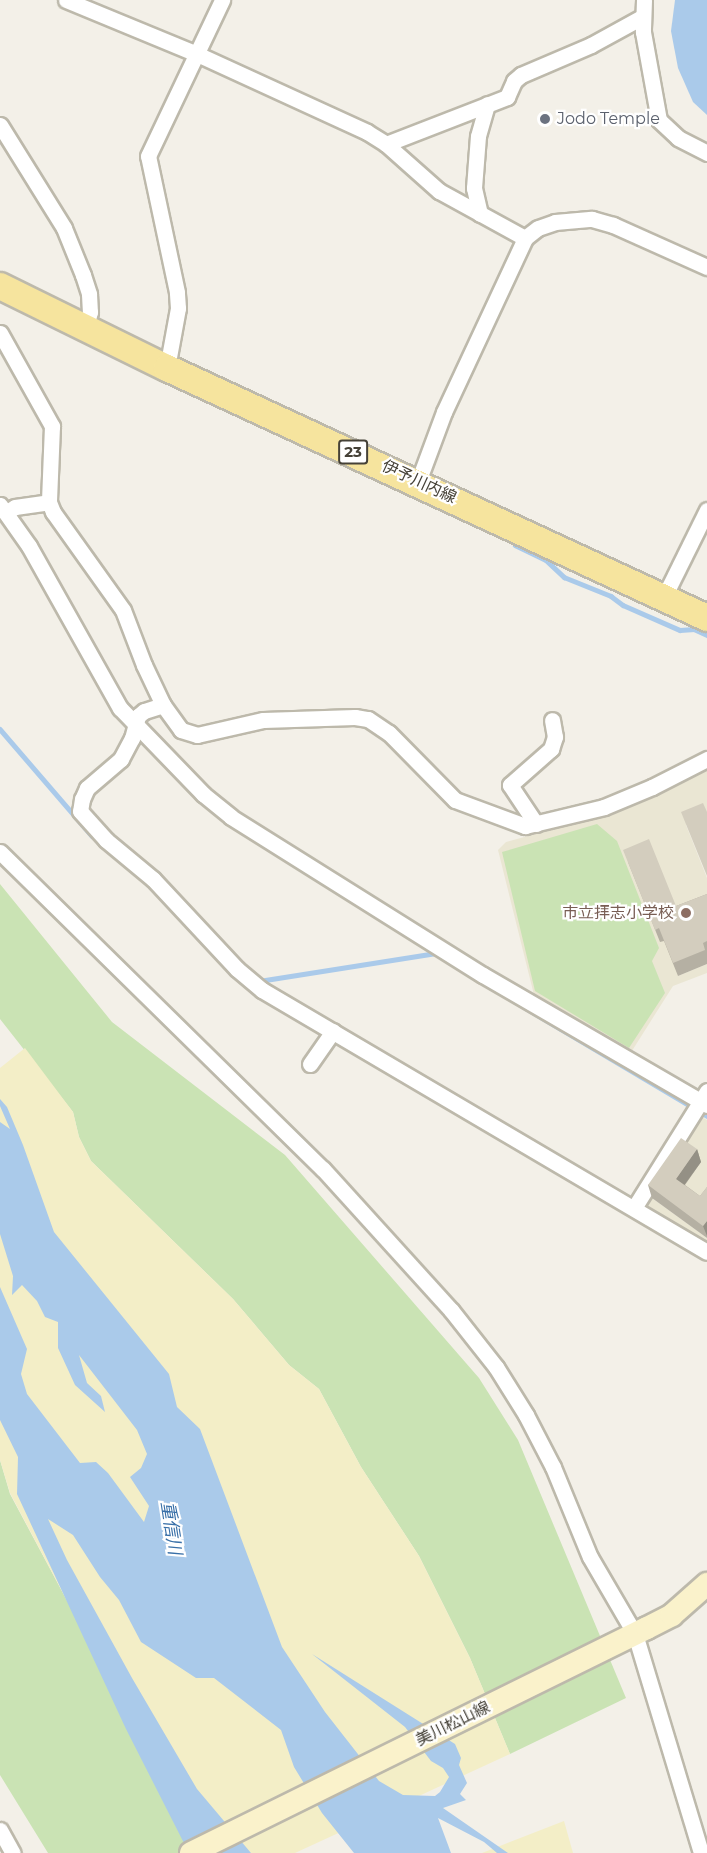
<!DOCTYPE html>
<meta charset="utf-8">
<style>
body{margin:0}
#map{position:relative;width:707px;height:1853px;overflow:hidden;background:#f3f0e8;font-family:Montserrat,"Noto Sans JP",sans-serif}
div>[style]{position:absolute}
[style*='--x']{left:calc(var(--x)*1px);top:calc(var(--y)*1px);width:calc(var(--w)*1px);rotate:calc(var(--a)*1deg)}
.education>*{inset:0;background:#eae6d3}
.green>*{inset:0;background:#cae3b4}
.sand>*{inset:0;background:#f3eec7}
.water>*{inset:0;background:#aacaea}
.stream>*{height:4.5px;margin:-2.25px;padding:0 2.25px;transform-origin:2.25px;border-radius:2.25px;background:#aacaea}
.roads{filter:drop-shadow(2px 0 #bdb9ab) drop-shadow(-2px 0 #bdb9ab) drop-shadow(0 2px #bdb9ab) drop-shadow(0 -2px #bdb9ab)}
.minor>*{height:15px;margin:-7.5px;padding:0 7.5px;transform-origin:7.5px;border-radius:7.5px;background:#fff}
.secondary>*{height:22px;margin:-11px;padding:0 11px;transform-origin:11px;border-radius:11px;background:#faf2cb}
.primary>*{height:26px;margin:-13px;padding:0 13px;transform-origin:13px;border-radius:13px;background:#f6e49e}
.wall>*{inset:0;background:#b5b0a3}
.shaded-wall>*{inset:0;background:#949085}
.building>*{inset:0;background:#d3cdbe}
.dots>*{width:16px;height:16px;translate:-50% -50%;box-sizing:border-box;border:3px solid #fff;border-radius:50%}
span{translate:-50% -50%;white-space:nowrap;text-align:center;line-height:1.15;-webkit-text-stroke:4.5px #fff;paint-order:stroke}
.shield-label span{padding:2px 4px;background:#fff;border:2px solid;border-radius:4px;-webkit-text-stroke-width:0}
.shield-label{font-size:15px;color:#454137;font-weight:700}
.worship-label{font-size:16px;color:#5b616d}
.left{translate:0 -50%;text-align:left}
.street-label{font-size:16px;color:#454137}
.education-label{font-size:16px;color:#785e54}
.right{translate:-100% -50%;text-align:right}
.water-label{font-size:18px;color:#3970a8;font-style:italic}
</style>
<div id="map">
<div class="education">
<div style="clip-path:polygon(707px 767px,707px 816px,686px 825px,707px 878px,707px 908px,678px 976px,707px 964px,707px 973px,673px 986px,630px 1054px,534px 995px,498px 850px,506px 842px,600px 816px,633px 803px)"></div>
<div style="clip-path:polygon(698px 1115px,707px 1120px,707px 1206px,652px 1198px,707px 1238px,707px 1245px,643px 1207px)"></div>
</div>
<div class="green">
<div style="clip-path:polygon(597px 824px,617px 841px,659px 948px,652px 961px,665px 993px,629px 1048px,535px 991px,502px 852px)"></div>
<div style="clip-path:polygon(0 884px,112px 1022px,285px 1155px,479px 1378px,518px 1440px,626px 1698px,510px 1754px,470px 1658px,419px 1556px,361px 1467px,319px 1389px,289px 1365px,233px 1299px,91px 1161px,79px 1137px,73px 1112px,0 1019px)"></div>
<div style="clip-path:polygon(0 1460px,10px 1494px,95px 1653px,195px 1853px,48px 1853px,0 1775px)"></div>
</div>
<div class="sand">
<div style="clip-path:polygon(25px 1048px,73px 1112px,79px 1137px,91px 1161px,233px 1299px,289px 1365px,319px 1389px,361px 1467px,419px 1556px,470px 1658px,510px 1754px,295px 1853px,214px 1853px,99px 1661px,10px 1493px,0 1460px,0 1068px)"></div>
<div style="clip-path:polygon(564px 1821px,573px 1853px,482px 1853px)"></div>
</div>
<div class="water">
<div style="clip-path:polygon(675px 0,707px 0,707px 115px,693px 102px,678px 68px,671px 31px)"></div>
<div style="clip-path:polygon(0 1099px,7px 1107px,23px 1145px,54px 1232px,169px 1374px,177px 1407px,200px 1429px,282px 1647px,325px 1712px,379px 1781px,403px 1795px,435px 1796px,440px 1792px,449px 1777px,443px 1768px,431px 1761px,405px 1727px,312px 1654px,455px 1744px,461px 1758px,459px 1765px,467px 1783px,460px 1794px,466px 1800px,443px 1808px,508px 1853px,497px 1853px,484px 1842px,438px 1818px,451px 1853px,354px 1853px,322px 1813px,294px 1767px,281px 1730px,214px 1678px,196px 1678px,141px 1642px,119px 1600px,100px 1577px,73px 1535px,48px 1519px,67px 1560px,132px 1678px,197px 1789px,251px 1853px,189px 1853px,126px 1729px,17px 1494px,18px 1457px,0 1420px,0 1287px,27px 1349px,21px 1374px,27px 1394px,80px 1463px,96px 1462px,108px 1473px,144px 1522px,149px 1506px,130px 1477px,141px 1468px,147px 1454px,137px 1430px,79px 1355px,87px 1383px,101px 1396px,105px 1412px,75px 1385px,58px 1348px,58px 1322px,45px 1317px,37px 1301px,22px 1285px,12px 1295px,13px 1276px,0 1234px,0 1122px,10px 1129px,0 1106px)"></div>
</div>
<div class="stream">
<div style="--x:515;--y:545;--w:34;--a:26"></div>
<div style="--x:546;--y:560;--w:25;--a:43"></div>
<div style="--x:564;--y:577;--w:51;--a:22"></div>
<div style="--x:611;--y:596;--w:15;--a:37"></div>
<div style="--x:623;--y:605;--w:62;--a:23.7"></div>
<div style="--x:680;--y:630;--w:14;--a:-4"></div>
<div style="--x:694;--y:629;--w:14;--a:25"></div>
<div style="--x:0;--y:729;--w:141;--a:49.3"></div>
<div style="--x:259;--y:981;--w:179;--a:-9"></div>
<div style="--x:512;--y:1000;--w:227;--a:30.7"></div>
</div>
<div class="roads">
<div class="minor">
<div style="--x:66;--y:0;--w:142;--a:22.4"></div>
<div style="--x:197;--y:54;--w:187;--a:24.6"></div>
<div style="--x:367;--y:132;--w:22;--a:32"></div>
<div style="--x:386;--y:144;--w:71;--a:41.6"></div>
<div style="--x:439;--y:191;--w:98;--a:28.7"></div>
<div style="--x:644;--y:0;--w:32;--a:92"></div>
<div style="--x:643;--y:32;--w:89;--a:79.7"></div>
<div style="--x:659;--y:120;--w:26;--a:43"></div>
<div style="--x:678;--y:138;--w:33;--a:27"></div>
<div style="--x:0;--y:125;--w:121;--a:58.1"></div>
<div style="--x:64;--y:228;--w:51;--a:68"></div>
<div style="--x:83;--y:275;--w:20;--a:72"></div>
<div style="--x:89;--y:294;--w:18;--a:87"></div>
<div style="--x:90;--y:312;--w:18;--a:106"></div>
<div style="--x:386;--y:144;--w:130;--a:-21.2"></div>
<div style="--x:507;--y:97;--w:17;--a:-66"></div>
<div style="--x:514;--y:81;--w:9;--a:-41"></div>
<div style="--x:521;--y:75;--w:76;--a:-23.2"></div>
<div style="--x:591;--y:45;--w:58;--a:-28.8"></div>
<div style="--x:480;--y:214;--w:27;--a:-103"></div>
<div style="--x:474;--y:188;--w:52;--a:-85.6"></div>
<div style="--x:478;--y:136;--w:33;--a:-74"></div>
<div style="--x:0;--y:333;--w:107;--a:60.8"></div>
<div style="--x:52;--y:426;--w:76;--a:92.3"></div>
<div style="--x:49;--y:502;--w:11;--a:68"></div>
<div style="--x:53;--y:512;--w:120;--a:54.5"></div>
<div style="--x:123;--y:610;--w:59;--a:69.1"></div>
<div style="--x:144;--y:665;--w:44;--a:64.6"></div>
<div style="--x:163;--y:705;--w:31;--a:54"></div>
<div style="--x:181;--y:730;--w:17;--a:17"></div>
<div style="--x:197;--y:735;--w:68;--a:-12.8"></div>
<div style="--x:263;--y:720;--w:92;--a:-1.9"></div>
<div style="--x:355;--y:717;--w:13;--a:9"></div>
<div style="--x:368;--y:719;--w:25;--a:34"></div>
<div style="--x:389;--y:733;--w:94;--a:45.4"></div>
<div style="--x:455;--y:800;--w:75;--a:20.4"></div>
<div style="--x:525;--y:826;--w:81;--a:-13.5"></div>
<div style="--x:604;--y:807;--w:52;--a:-22.6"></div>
<div style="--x:652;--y:787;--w:62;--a:-27"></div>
<div style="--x:167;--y:368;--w:61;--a:-79.6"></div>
<div style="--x:178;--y:308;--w:16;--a:-94"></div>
<div style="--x:177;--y:292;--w:139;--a:-102"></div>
<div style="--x:148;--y:156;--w:173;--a:-64.6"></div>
<div style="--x:418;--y:482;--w:75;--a:-69.6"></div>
<div style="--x:444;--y:412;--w:192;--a:-65"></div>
<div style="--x:525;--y:238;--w:16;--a:-38"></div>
<div style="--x:538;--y:228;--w:18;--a:-19"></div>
<div style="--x:555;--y:222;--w:37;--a:-5"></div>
<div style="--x:592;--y:219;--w:22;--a:16"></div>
<div style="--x:613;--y:225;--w:103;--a:24.1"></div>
<div style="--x:0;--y:505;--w:50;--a:54.7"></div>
<div style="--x:29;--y:546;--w:186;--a:60.7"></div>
<div style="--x:120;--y:708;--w:120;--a:46"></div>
<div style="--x:203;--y:794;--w:36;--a:39"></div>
<div style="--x:231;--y:817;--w:297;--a:32.1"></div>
<div style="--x:483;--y:975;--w:259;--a:30.1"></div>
<div style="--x:7;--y:512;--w:9;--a:-32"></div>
<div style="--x:15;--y:507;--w:34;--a:-8"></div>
<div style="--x:664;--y:597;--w:97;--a:-63.7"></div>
<div style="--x:163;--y:705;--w:20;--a:162"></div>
<div style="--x:144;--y:711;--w:8;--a:140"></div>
<div style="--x:138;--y:716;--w:23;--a:105"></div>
<div style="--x:132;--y:738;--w:24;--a:118"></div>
<div style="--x:121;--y:759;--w:45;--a:139.5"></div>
<div style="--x:87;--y:788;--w:12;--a:114"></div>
<div style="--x:82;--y:799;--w:12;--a:99"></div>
<div style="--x:80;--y:811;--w:39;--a:48"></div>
<div style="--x:106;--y:840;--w:61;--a:39.7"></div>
<div style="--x:153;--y:879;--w:123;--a:47"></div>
<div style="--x:237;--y:969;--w:33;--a:40"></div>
<div style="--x:262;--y:990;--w:516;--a:30.49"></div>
<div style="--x:536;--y:824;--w:47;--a:-123.7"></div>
<div style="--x:510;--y:785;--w:55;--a:-41.3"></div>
<div style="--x:551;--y:749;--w:13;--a:-72"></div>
<div style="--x:555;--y:737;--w:17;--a:-100"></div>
<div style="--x:0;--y:852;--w:453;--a:44.5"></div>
<div style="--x:323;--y:1169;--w:190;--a:47.8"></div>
<div style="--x:451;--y:1310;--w:73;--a:51.7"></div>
<div style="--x:496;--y:1367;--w:57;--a:58"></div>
<div style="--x:526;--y:1415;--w:59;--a:62.6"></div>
<div style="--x:553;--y:1467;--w:97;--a:67.7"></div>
<div style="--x:590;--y:1557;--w:89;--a:59.7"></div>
<div style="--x:635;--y:1634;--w:229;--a:73.2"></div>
<div style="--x:310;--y:1064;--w:40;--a:-55.1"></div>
<div style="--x:634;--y:1208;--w:138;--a:-58"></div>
<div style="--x:0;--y:1830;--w:26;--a:61"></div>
</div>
<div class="secondary">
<div style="--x:191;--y:1853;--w:508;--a:-26.26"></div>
<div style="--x:647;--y:1628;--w:28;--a:-27"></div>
<div style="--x:672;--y:1615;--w:47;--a:-41.5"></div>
</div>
<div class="primary">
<div style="--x:0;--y:286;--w:186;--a:26.2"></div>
<div style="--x:167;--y:368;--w:595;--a:24.84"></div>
</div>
</div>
<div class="wall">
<div style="clip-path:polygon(628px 862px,676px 906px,707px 894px,707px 964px,678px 976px,664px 941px,660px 942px)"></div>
<div style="clip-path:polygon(697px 1149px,701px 1162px,685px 1185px,700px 1196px,707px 1187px,707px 1238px,652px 1198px,648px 1185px)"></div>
</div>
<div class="shaded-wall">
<div style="clip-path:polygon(697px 1149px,701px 1162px,680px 1191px,676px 1179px)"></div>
<div style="clip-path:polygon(707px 1221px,707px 1236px,703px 1226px)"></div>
</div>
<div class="building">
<div style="clip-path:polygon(703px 803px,707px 812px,707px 876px,681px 812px)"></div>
<div style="clip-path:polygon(649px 839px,676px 906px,707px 894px,707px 941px,703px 943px,705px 950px,673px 963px,659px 928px,655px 930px,623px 850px)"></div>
<div style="clip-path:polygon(681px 1138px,697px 1149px,676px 1179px,700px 1196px,707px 1187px,707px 1221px,703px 1226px,648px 1185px)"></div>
</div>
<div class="dots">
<div style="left:545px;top:119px;background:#6b7280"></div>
<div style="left:686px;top:913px;background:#8d6e63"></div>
</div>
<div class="shield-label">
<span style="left:353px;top:452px">23</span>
</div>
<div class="worship-label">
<span class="left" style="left:557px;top:119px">Jodo Temple</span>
</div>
<div class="street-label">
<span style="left:419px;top:482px;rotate:25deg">伊予川内線</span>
<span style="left:453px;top:1724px;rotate:-26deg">美川松山線</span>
</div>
<div class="education-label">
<span class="right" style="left:674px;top:913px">市立拝志小学校</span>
</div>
<div class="water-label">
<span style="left:171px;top:1528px;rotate:81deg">重信川</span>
</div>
</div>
